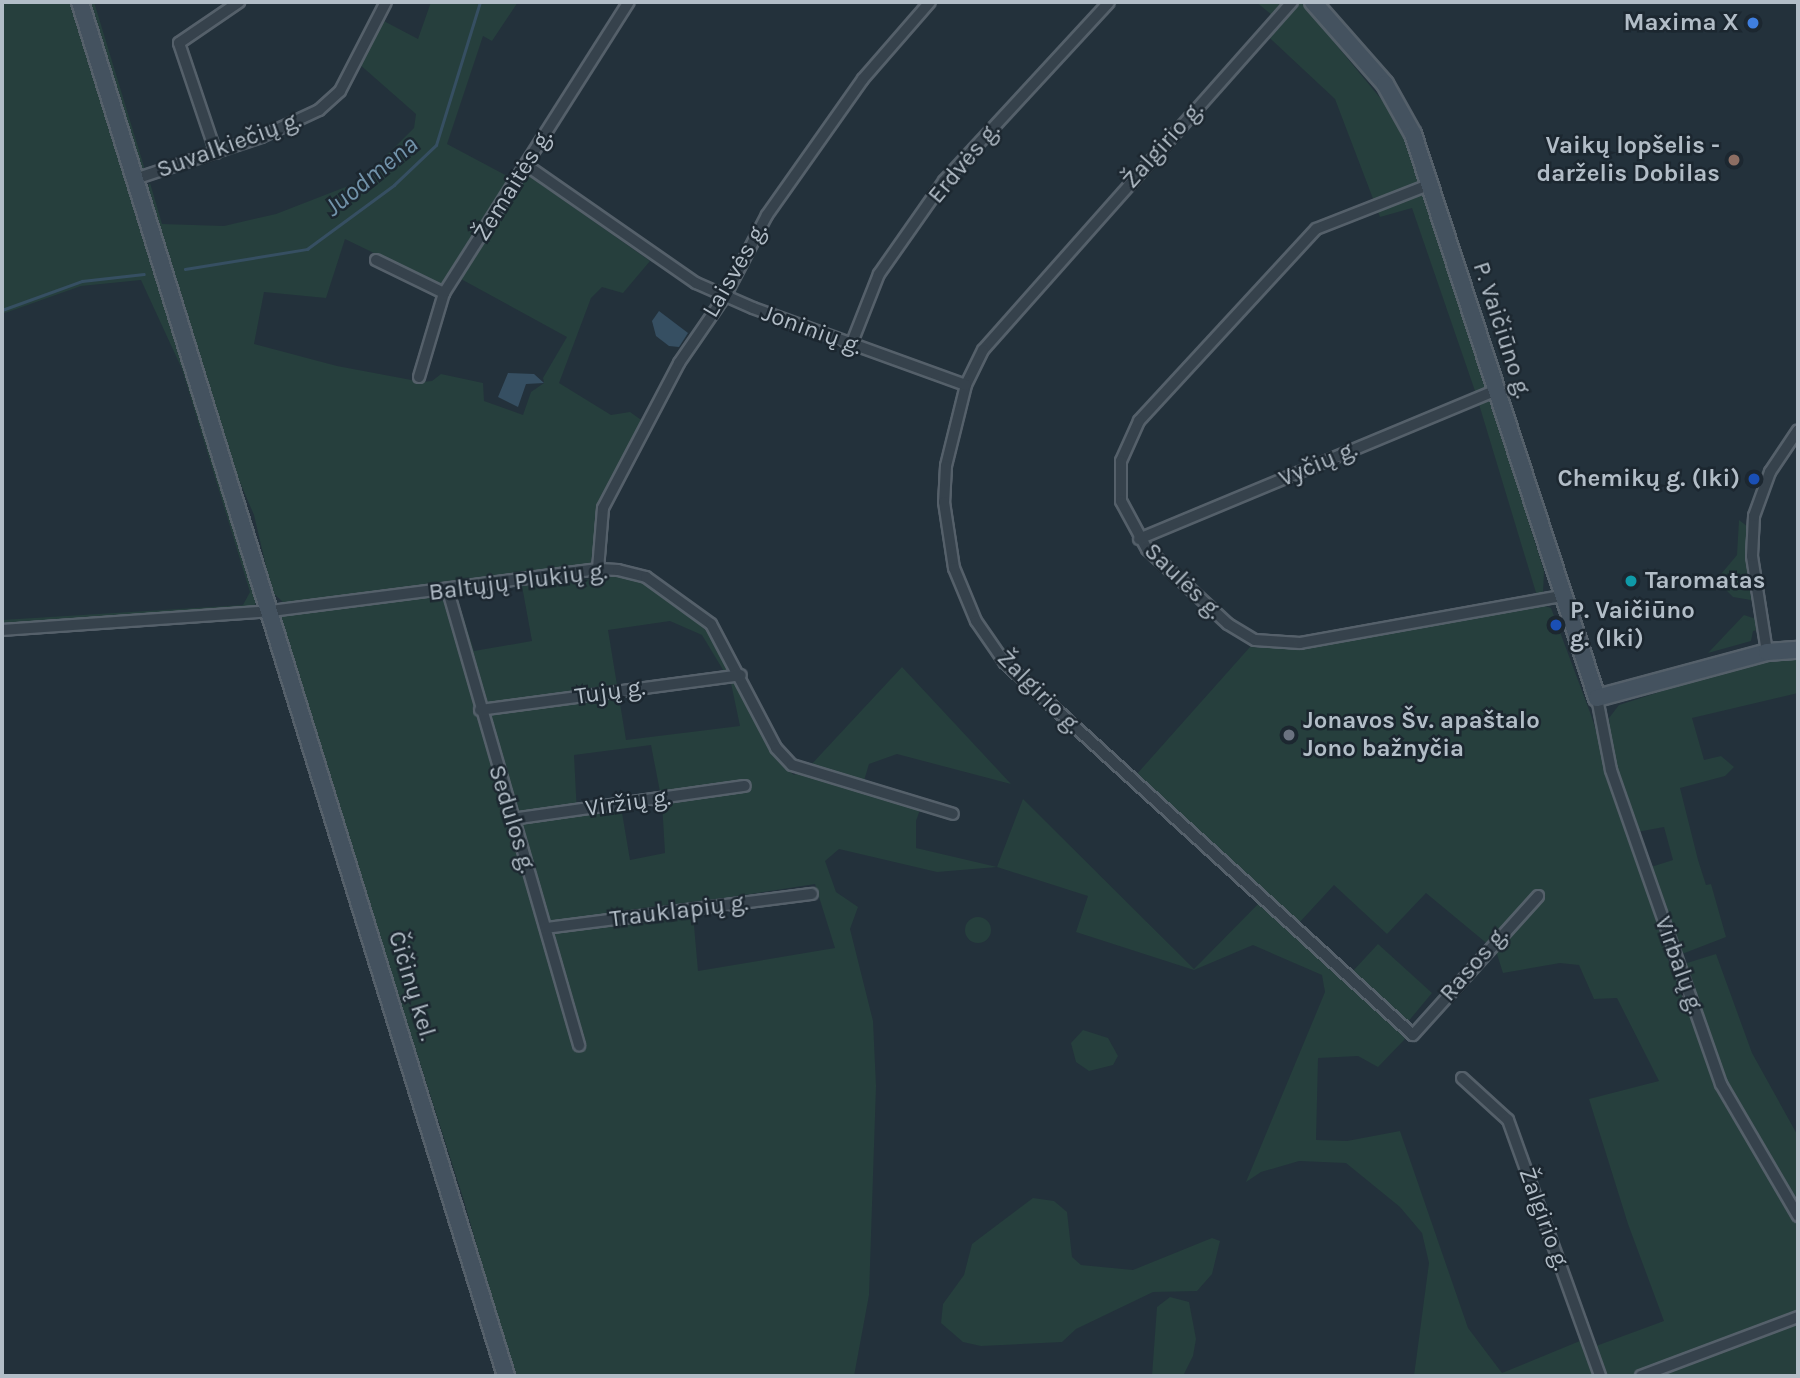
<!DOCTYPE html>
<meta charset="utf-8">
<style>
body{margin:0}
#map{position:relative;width:1800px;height:1378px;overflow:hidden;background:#23313b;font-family:Karla,sans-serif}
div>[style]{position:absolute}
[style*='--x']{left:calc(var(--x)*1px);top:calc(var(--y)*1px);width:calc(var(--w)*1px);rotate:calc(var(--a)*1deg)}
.green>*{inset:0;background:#263f3d}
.round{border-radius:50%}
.water>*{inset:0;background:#364f62}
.stream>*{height:2.5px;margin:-1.25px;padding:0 1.25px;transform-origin:1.25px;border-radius:1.25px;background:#364f62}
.roads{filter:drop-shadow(2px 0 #55606a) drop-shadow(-2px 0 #55606a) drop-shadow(0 2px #55606a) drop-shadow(0 -2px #55606a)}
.street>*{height:10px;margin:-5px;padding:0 5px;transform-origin:5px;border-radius:5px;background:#36424c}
.secondary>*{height:16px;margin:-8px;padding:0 8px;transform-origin:8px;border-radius:8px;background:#44525f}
.dots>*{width:19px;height:19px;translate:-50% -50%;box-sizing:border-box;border:4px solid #1c2730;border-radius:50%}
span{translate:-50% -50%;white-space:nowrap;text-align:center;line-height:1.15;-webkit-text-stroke:5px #1c2730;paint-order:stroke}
.poi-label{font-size:24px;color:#b2bdc7;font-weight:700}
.right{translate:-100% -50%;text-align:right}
.left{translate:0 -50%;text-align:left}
.street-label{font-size:24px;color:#b2bdc7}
.water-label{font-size:26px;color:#7293aa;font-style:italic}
.frame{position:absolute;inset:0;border:4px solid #b2bdc7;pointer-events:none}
</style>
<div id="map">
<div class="green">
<div style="clip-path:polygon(2px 2px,74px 2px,258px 600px,254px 606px,2px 625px,2px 620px,243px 605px,250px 592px,182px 369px,141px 280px,81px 286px,2px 314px)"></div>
<div style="clip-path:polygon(85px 2px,94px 2px,145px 170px,139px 166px)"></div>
<div style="clip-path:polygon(evenodd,431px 2px,518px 2px,492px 41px,483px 36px,447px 144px,509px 177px,519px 169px,650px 261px,623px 293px,602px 287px,591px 298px,559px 383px,611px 415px,630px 412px,644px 422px,599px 500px,591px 562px,581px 569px,284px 603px,272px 592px,254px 515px,236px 473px,146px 190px,150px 183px,162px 224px,224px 226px,276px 214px,361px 181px,414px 128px,416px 114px,358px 63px,380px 19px,418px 39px,431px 2px,345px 239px,442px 286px,450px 273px,567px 337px,543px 378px,544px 383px,531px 392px,523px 415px,484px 401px,483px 383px,441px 374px,432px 381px,422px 382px,337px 366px,254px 344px,264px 292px,326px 298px,345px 239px)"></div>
<div style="clip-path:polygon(1256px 2px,1301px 2px,1395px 116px,1419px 173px,1544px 571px,1543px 593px,1537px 596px,1475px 391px,1412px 208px,1380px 217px,1335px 99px,1260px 29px,1272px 15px)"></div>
<div style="clip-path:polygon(1739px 520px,1748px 527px,1751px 600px,1733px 597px,1716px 580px,1737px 555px)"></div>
<div style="clip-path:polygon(evenodd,619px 576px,645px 580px,694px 615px,710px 634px,782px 765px,794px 775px,809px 767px,902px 667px,1011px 784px,897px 754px,869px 764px,863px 784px,923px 801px,916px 821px,916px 848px,997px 867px,1023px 799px,1194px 969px,1267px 895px,1136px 775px,1250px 647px,1296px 649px,1540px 604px,1551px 608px,1591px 715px,1671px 968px,1716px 954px,1752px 1053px,1798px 1136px,1798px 1376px,1414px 1376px,1429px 1263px,1422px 1233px,1400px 1207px,1346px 1163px,1299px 1161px,1261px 1172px,1246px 1182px,1325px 992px,1322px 975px,1253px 945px,1194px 970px,1076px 932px,1088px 896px,997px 867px,937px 872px,839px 849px,825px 861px,836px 892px,858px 907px,850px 929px,873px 1021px,876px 1086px,869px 1295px,854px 1376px,514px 1376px,464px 1201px,279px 620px,286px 612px,456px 594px,474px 651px,532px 641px,522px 586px,619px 576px,670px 621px,702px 635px,731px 683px,740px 726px,626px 740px,608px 630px,670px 621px,619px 576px,651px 745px,662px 802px,665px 853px,630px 860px,621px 807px,577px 814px,574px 755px,651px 745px,619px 576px,815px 884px,835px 948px,698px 971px,692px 903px,815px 884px,619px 576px,1334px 885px,1387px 934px,1426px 893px,1496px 951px,1503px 973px,1560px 963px,1579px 965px,1594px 999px,1617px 998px,1659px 1081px,1589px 1099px,1628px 1224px,1664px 1321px,1596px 1346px,1592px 1336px,1502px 1373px,1468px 1328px,1400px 1131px,1347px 1141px,1316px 1140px,1318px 1058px,1358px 1056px,1378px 1067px,1405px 1039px,1402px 1029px,1432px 993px,1378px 944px,1352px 972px,1298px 924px,1334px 885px)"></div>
<div style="clip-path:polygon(1744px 615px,1756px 619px,1758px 630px,1753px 631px,1751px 641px,1708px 653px)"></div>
<div style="clip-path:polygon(1798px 656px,1798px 693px,1692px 718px,1704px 760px,1721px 756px,1734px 767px,1725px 776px,1680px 788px,1698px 860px,1706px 885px,1711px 884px,1726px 937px,1682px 954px,1651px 867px,1673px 860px,1664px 827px,1637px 832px,1612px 749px,1609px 718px,1619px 705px,1647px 696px,1747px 663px)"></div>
<div class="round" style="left:965px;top:917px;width:26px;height:26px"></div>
<div style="clip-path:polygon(1083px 1030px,1108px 1038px,1118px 1056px,1113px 1065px,1089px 1071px,1076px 1062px,1071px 1043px)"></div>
<div style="clip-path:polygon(1033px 1198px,1054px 1201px,1067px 1212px,1072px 1257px,1081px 1265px,1133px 1270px,1212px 1238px,1220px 1241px,1212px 1274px,1197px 1291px,1153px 1292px,1076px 1329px,1062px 1342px,981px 1346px,963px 1342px,941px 1323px,943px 1304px,964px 1275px,972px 1244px)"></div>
<div style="clip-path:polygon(1170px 1297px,1189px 1302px,1196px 1339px,1193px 1356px,1183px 1376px,1152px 1376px,1157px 1307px)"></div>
</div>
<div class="water">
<div style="clip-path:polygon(659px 311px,688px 333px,679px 347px,669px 346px,656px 336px,652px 321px)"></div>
<div style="clip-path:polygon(508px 373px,534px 374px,544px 383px,526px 384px,518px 407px,498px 397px)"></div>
</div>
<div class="stream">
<div style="--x:185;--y:269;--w:124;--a:-9.3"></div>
<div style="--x:307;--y:249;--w:108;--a:-36.3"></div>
<div style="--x:394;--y:185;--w:58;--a:-43.6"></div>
<div style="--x:436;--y:145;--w:150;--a:-72.9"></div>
<div style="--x:2;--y:310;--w:85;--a:-19.9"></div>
<div style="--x:82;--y:281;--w:62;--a:-6.4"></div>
</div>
<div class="roads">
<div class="street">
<div style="--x:1292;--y:2;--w:465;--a:131.6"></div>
<div style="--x:983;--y:350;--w:39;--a:116"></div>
<div style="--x:966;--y:385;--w:83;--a:103.9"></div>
<div style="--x:946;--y:466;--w:36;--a:93"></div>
<div style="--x:944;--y:502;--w:67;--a:81.4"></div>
<div style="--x:954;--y:568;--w:57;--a:67.5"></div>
<div style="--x:976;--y:621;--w:51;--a:55.4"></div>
<div style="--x:1005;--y:663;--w:552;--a:42.36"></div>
<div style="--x:1413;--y:1035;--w:187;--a:-48"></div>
<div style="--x:216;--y:153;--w:116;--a:-108.6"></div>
<div style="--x:179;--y:43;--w:73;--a:-34.3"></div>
<div style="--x:526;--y:165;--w:207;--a:34.8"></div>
<div style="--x:696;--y:283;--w:62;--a:23.7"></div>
<div style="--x:753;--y:308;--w:226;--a:19.9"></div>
<div style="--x:135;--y:179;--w:133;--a:-18.4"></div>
<div style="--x:261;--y:137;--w:64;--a:-25"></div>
<div style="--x:319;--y:110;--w:28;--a:-42"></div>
<div style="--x:340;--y:91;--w:100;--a:-62.7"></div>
<div style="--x:1431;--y:184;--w:123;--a:158.6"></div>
<div style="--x:1316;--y:229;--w:261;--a:132.7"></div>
<div style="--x:1139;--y:421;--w:44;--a:114.2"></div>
<div style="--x:1121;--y:461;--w:40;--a:90"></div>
<div style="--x:1121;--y:501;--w:55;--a:61.6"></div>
<div style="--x:1147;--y:549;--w:110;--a:42.8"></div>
<div style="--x:1228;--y:624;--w:31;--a:31"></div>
<div style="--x:1255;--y:640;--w:45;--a:3.8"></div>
<div style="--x:1300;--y:643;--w:266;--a:-10.2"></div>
<div style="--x:376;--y:260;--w:76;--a:25.9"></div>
<div style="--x:851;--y:345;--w:76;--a:-68.5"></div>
<div style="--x:879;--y:274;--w:113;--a:-55"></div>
<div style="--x:944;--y:181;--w:243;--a:-47.3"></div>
<div style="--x:419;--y:377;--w:88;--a:-73.4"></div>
<div style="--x:444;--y:293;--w:345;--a:-57.6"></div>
<div style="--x:1139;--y:539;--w:388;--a:-22.6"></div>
<div style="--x:598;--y:569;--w:61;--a:-85.3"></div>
<div style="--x:603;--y:508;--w:164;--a:-62.3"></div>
<div style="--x:679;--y:363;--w:81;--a:-55.5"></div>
<div style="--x:725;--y:296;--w:91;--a:-62.6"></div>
<div style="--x:767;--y:215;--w:166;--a:-54.8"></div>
<div style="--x:863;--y:79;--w:102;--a:-49"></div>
<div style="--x:448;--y:591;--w:473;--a:73.9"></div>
<div style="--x:2;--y:630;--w:270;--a:-4"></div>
<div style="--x:271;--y:611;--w:330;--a:-7.3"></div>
<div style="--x:598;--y:569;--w:20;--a:3"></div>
<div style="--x:618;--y:570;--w:29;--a:14"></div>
<div style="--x:646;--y:577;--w:80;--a:35.9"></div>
<div style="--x:711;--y:624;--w:140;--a:62.3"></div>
<div style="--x:776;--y:748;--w:23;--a:47"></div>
<div style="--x:792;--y:765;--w:168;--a:16.9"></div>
<div style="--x:1767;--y:652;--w:97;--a:-98.9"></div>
<div style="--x:1752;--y:556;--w:40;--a:-87.1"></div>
<div style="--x:1754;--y:516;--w:47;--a:-70"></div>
<div style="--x:1770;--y:472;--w:50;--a:-56.3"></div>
<div style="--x:1597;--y:698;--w:73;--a:79"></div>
<div style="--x:1611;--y:770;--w:333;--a:70.7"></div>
<div style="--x:1721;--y:1084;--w:153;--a:59.7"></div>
<div style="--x:480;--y:710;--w:263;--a:-7.6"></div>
<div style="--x:512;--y:819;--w:235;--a:-8.1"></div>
<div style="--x:546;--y:928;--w:268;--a:-7.3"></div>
<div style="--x:1462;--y:1078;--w:62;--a:42.4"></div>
<div style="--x:1508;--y:1120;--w:272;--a:70.2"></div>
<div style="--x:1641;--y:1376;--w:168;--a:-20.6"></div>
</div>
<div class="secondary">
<div style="--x:80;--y:2;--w:1439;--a:72.77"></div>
<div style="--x:1313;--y:2;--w:109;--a:48.7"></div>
<div style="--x:1385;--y:84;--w:57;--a:60.8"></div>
<div style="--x:1413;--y:134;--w:593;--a:71.93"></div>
<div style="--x:1597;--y:698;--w:176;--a:-15.1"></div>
<div style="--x:1767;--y:652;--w:31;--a:-4"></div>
</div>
</div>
<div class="dots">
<div style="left:1753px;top:23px;background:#3f7fe0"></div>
<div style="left:1734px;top:160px;background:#8d6e63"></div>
<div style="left:1754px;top:479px;background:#1a4fb4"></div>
<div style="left:1631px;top:581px;background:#0f9aa8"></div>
<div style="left:1556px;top:625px;background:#1a4fb4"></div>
<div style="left:1289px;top:735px;background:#6b7280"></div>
</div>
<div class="poi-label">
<span class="right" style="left:1739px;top:23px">Maxima X</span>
<span class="right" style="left:1720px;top:160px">Vaikų lopšelis -<br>darželis Dobilas</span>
<span class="right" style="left:1740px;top:479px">Chemikų g. (Iki)</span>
<span class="left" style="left:1645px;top:581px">Taromatas</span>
<span class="left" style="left:1570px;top:625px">P. Vaičiūno<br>g. (Iki)</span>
<span class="left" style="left:1303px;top:735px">Jonavos Šv. apaštalo<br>Jono bažnyčia</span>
</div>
<div class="street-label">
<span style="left:229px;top:145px;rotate:-20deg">Suvalkiečių g.</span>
<span style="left:1163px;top:145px;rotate:-48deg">Žalgirio g.</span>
<span style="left:964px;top:163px;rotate:-50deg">Erdvės g.</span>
<span style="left:513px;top:185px;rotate:-58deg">Žemaitės g.</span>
<span style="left:735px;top:270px;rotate:-60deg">Laisvės g.</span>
<span style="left:812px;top:330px;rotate:20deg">Joninių g.</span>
<span style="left:1502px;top:330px;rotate:72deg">P. Vaičiūno g.</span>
<span style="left:1318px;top:464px;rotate:-23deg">Vyčių g.</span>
<span style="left:1183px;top:581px;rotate:44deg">Saulės g.</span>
<span style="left:518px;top:582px;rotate:-7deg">Baltųjų Plukių g.</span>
<span style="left:610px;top:692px;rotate:-8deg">Tujų g.</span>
<span style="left:1039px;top:692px;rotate:45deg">Žalgirio g.</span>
<span style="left:628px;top:803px;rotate:-8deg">Viržių g.</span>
<span style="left:512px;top:819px;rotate:73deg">Sedulos g.</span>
<span style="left:679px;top:911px;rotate:-7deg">Trauklapių g.</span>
<span style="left:1474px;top:964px;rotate:-49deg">Rasos g.</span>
<span style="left:1679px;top:965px;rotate:70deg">Virbalų g.</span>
<span style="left:412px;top:986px;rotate:73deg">Čičinų kel.</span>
<span style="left:1544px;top:1219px;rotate:70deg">Žalgirio g.</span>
</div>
<div class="water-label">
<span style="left:371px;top:176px;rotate:-39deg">Juodmena</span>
</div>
<div class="frame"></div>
</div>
